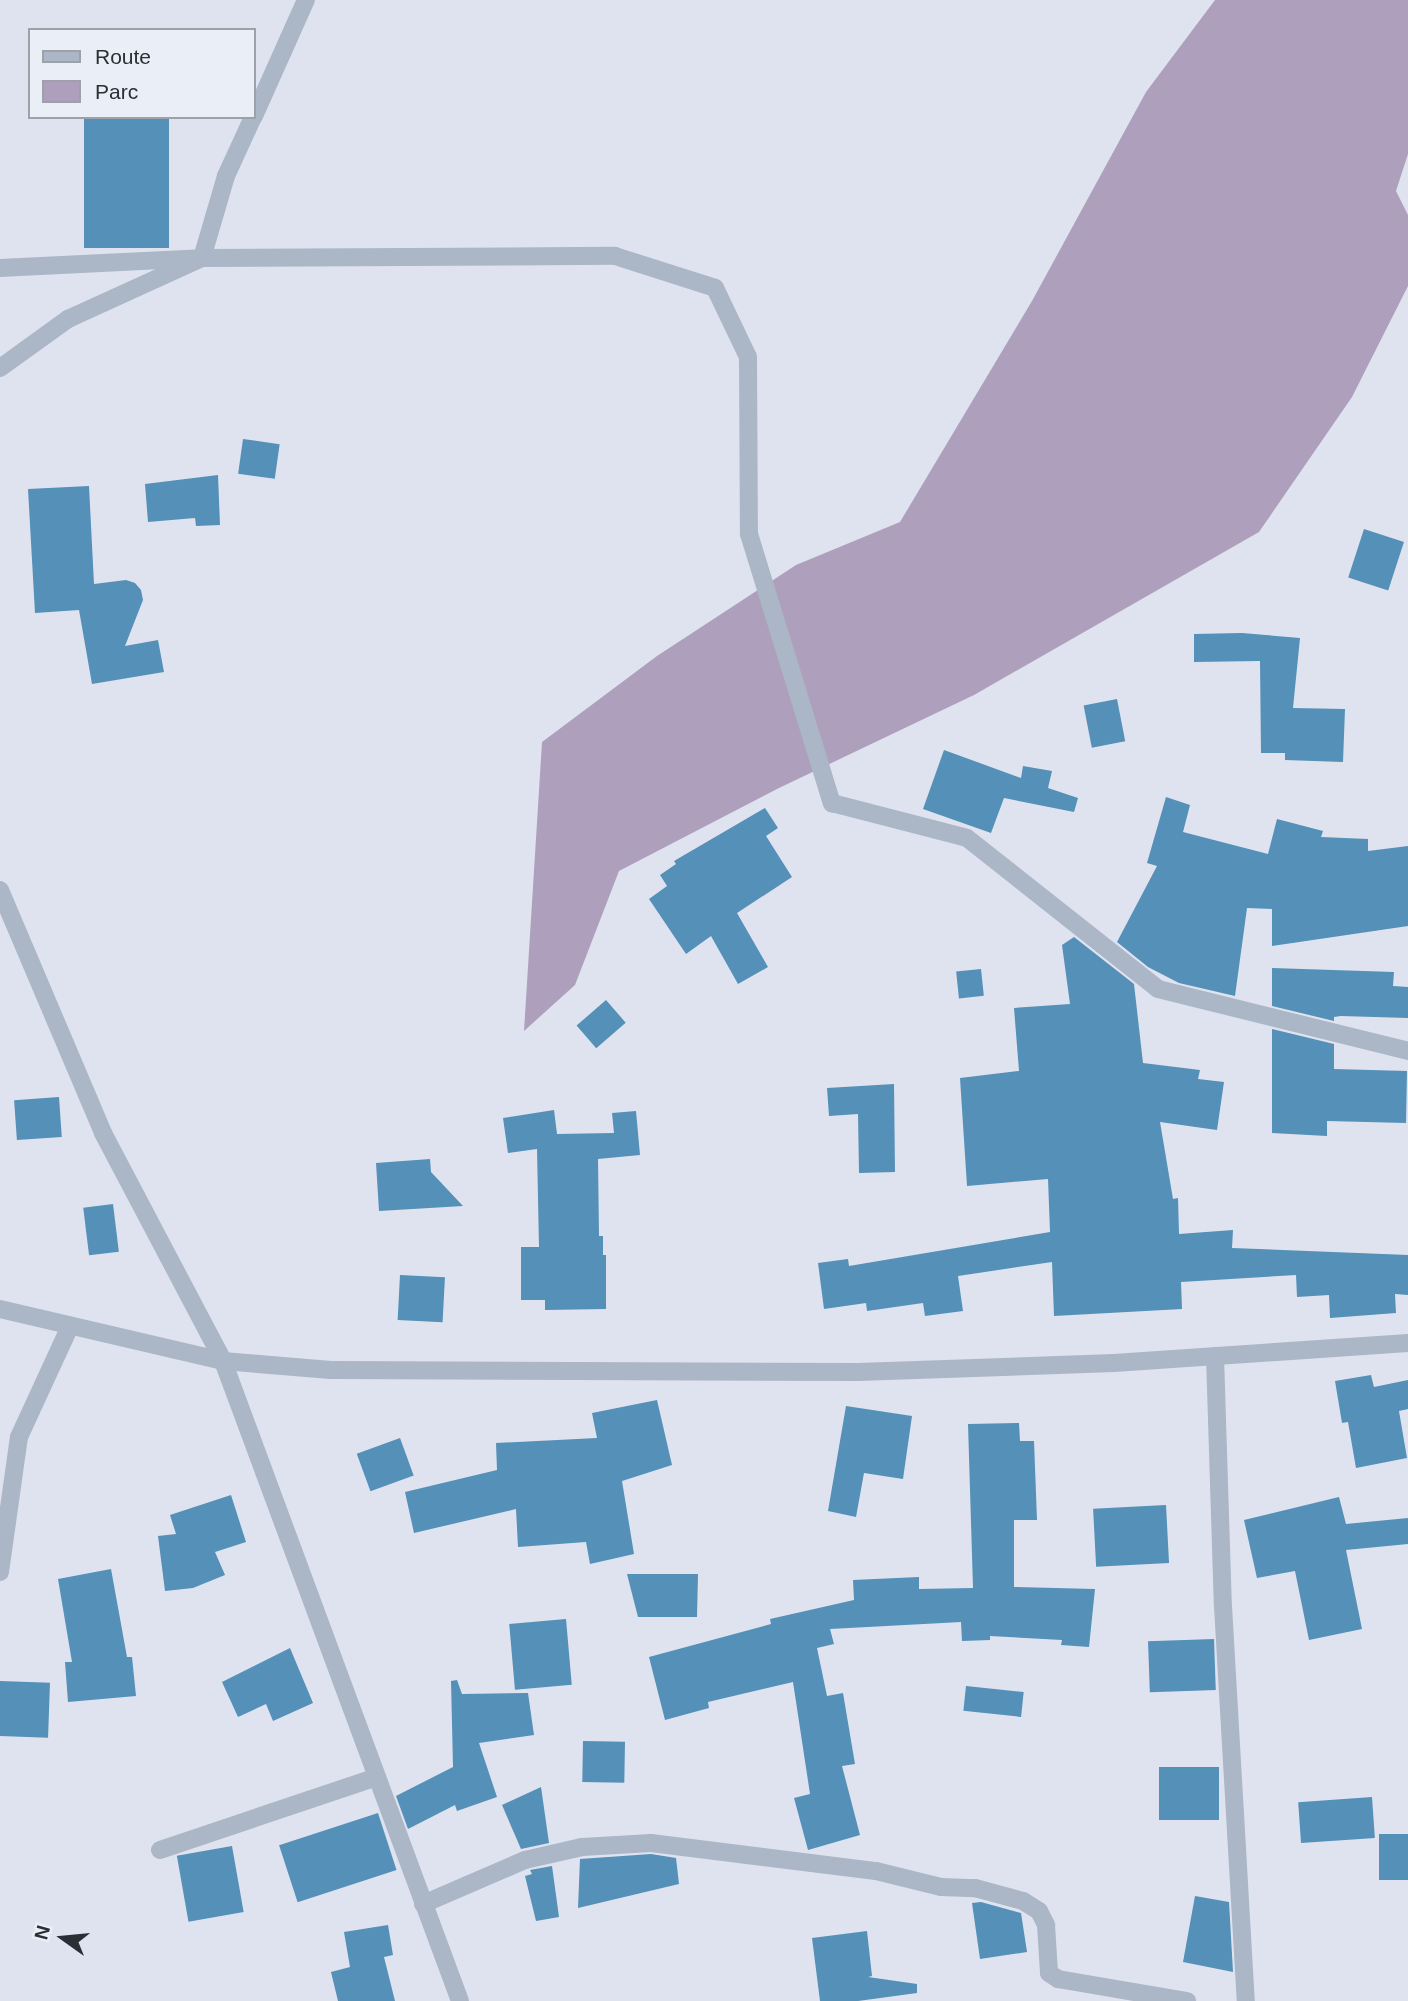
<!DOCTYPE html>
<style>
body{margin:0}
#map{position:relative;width:1408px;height:2001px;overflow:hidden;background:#dee3ef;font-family:Arial,sans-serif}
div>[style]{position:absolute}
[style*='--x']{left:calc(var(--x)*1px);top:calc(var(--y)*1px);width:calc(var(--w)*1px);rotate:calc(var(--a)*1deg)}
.green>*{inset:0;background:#aea0bd}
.building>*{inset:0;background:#5490b7;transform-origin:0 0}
.minor>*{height:18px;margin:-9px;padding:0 9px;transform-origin:9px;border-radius:9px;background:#abb6c6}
span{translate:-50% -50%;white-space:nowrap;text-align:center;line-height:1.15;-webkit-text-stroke:5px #eaeef7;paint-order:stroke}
.legend{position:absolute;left:28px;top:28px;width:228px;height:91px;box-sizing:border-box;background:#eaeef7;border:2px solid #9da2a9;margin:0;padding:9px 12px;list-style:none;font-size:21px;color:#292f35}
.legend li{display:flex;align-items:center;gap:14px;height:35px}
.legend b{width:35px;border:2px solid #9da2a9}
.north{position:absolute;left:28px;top:1903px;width:70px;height:70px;-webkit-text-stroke:5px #eaeef7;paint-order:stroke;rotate:285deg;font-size:19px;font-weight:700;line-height:28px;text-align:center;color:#292f35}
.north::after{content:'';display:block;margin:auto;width:24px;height:32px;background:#292f35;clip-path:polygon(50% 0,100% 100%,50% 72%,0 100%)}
</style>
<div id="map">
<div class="green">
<div style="clip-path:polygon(1215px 0,1408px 0,1408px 154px,1396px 191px,1408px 215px,1408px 286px,1352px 397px,1259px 532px,974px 695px,779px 788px,619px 871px,575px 985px,524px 1031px,542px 742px,657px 656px,796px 565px,900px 522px,1032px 301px,1146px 92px)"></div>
</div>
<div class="building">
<div style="left:84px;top:117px;width:85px;height:131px"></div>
<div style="left:243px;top:439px;width:37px;height:35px;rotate:8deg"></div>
<div style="clip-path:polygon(218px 475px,220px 525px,196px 526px,195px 518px,148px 522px,145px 484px)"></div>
<div style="clip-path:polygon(89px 486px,94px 584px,126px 580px,135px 583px,141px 590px,143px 600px,125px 646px,158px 640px,164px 672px,92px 684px,79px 610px,35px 613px,28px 489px)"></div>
<div style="left:1364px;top:529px;width:42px;height:51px;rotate:18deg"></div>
<div style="clip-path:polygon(1242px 633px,1300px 638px,1293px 708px,1345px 709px,1343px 762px,1285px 760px,1285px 753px,1261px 753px,1260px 661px,1194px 662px,1194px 634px)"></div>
<div style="left:1117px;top:699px;width:43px;height:34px;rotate:79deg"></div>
<div style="clip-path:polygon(944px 750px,1021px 778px,1023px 766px,1052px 771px,1048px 788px,1078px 798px,1074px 812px,1004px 798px,991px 833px,923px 809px)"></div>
<div style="clip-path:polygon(1166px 797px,1190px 805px,1183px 832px,1268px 854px,1277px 819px,1323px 831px,1321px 837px,1368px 839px,1368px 851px,1408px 846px,1408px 926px,1272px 946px,1272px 909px,1247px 908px,1235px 996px,1179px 983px,1148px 967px,1117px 942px,1157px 866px,1147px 863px)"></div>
<div style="clip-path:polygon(765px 808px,778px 828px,766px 836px,792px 877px,737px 913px,768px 967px,738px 984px,711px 936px,686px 954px,649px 899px,667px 886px,660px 875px,676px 864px,674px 861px)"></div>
<div style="clip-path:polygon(1074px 937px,1134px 984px,1143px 1063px,1200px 1070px,1198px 1079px,1224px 1082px,1217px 1130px,1160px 1122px,1173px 1199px,1178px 1198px,1179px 1234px,1233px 1230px,1232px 1248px,1408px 1255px,1408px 1295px,1395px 1294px,1396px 1313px,1330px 1318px,1329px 1295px,1297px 1297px,1296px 1275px,1181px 1282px,1182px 1309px,1054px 1316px,1052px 1262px,958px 1276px,963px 1311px,925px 1316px,923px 1303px,867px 1311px,866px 1303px,824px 1309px,818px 1263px,848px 1259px,849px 1266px,1050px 1232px,1048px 1179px,967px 1186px,960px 1078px,1019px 1071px,1014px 1008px,1070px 1004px,1062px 945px)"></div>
<div style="clip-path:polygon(1272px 968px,1394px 972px,1393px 986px,1408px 987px,1408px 1018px,1341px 1016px,1334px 1017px,1334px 1021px,1272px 1006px)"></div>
<div style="left:981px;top:969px;width:27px;height:25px;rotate:84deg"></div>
<div style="left:606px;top:1000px;width:30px;height:39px;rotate:49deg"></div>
<div style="clip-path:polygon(1272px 1029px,1334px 1044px,1334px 1069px,1407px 1071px,1406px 1123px,1327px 1121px,1327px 1136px,1272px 1133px)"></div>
<div style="clip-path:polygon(894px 1084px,895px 1172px,859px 1173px,858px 1114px,829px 1116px,827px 1088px)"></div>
<div style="left:59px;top:1097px;width:40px;height:45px;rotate:86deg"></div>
<div style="clip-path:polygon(554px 1110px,557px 1134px,614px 1133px,612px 1113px,636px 1111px,640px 1155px,598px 1159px,599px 1236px,603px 1236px,603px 1255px,606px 1255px,606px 1309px,545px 1310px,545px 1300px,521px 1300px,521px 1247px,539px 1247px,537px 1149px,508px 1153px,503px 1118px)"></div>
<div style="clip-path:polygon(430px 1159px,431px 1172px,463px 1206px,379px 1211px,376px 1163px)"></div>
<div style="left:113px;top:1204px;width:48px;height:30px;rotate:83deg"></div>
<div style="left:400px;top:1275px;width:45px;height:45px;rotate:3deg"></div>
<div style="clip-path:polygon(1371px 1375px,1374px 1387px,1408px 1380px,1408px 1409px,1399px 1411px,1407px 1458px,1356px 1468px,1348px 1422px,1342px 1423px,1335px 1381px)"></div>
<div style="clip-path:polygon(657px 1400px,672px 1465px,622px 1481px,634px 1554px,590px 1564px,586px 1542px,518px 1547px,516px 1509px,414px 1533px,405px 1492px,497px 1470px,496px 1443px,597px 1438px,592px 1413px)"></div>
<div style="clip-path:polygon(846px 1406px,912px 1416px,903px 1479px,864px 1473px,856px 1517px,828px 1511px)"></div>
<div style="clip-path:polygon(1019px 1423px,1020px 1441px,1034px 1441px,1037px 1520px,1014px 1520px,1014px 1587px,1095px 1589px,1089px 1647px,1061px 1645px,1062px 1640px,990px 1636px,990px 1640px,962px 1641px,961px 1622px,830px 1629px,834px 1644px,817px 1648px,827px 1696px,843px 1693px,855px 1764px,842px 1766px,860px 1835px,808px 1850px,794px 1798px,810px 1794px,793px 1682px,708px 1702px,709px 1708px,665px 1720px,649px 1657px,771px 1624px,770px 1619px,854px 1600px,853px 1580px,919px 1577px,919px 1589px,973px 1588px,968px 1424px)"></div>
<div style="left:400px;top:1438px;width:40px;height:46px;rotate:70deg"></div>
<div style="clip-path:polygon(231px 1495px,246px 1542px,215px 1552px,225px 1575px,193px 1588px,165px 1591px,158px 1536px,176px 1534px,170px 1515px)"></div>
<div style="clip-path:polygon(1339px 1497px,1346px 1524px,1408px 1518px,1408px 1544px,1346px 1550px,1362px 1629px,1309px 1640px,1295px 1571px,1257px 1578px,1244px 1520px)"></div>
<div style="left:1166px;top:1505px;width:58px;height:73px;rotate:87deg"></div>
<div style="clip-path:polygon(111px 1569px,127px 1657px,132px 1657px,136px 1696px,68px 1702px,65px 1662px,72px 1662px,58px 1579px)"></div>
<div style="clip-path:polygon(627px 1574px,698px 1574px,697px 1617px,638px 1617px)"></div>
<div style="left:566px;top:1619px;width:66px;height:57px;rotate:85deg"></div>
<div style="left:1214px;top:1639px;width:51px;height:66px;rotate:88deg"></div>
<div style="clip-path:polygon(290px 1648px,313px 1703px,273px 1721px,266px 1704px,238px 1717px,222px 1682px)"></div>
<div style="clip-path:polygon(457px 1680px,462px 1694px,528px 1693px,534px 1735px,479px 1743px,497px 1797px,457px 1811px,455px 1805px,408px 1829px,396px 1796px,453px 1767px,451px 1681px)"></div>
<div style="left:0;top:1681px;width:50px;height:55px;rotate:2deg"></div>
<div style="left:966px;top:1686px;width:58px;height:25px;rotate:6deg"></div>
<div style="left:583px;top:1741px;width:42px;height:41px;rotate:1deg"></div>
<div style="left:1159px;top:1767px;width:60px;height:53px"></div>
<div style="clip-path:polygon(541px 1787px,549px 1843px,521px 1849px,502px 1805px)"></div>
<div style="left:1372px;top:1797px;width:41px;height:74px;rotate:86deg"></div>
<div style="left:378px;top:1813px;width:60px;height:104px;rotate:72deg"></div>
<div style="left:1379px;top:1834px;width:29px;height:46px"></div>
<div style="left:232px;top:1846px;width:67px;height:56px;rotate:80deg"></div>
<div style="clip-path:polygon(651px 1854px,676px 1858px,679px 1884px,578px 1908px,580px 1859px)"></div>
<div style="clip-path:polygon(552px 1866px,559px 1917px,536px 1921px,525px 1876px,532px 1874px,530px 1870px)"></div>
<div style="clip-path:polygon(1195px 1896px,1229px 1902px,1233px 1972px,1183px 1962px)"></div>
<div style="clip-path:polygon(981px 1902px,1021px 1913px,1027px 1952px,980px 1959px,972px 1903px)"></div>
<div style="clip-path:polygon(388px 1925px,393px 1955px,384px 1957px,395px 2001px,338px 2001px,331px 1972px,350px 1967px,344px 1932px)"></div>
<div style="clip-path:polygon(867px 1931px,872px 1976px,868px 1977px,917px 1984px,917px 1993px,858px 2001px,820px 2001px,812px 1938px)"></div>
</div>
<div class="minor">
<div style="--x:254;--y:116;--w:127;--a:-65.9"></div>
<div style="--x:0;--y:268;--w:202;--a:-2.8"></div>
<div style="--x:202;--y:258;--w:413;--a:-0.3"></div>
<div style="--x:615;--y:256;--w:105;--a:17.7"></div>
<div style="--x:715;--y:288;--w:76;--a:64.4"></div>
<div style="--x:748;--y:357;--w:177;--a:89.7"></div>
<div style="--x:749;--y:534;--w:282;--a:72.9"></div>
<div style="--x:832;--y:803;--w:139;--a:14.5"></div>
<div style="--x:967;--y:838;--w:243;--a:38.3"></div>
<div style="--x:1158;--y:989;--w:258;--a:13.9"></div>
<div style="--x:0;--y:368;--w:84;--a:-35.8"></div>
<div style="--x:68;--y:319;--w:147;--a:-24.5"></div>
<div style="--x:202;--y:258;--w:85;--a:-73.7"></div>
<div style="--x:226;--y:176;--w:65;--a:-65.4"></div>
<div style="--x:0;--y:890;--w:264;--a:67"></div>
<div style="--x:103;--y:1133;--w:258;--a:62.2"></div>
<div style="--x:223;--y:1361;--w:682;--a:69.68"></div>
<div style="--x:0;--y:1309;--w:229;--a:13.1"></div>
<div style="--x:223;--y:1361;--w:108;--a:4.8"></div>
<div style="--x:331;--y:1370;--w:527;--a:0.22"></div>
<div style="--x:858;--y:1372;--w:256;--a:-2"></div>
<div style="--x:1114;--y:1363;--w:295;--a:-3.9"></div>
<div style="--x:1215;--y:1356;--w:250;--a:88.2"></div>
<div style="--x:1223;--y:1606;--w:396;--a:86.7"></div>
<div style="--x:0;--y:1572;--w:136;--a:-82"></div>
<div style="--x:19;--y:1437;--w:122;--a:-65.3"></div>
<div style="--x:160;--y:1850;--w:229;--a:-18.6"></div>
<div style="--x:423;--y:1904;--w:111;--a:-23.3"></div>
<div style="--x:525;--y:1860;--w:58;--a:-12.8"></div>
<div style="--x:582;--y:1847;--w:69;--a:-3.3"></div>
<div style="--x:651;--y:1843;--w:227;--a:7.1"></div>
<div style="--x:876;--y:1871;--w:67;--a:13.8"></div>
<div style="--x:941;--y:1887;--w:34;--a:2"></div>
<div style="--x:975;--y:1888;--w:50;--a:15.2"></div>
<div style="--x:1023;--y:1901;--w:19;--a:32"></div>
<div style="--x:1039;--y:1911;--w:16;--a:63"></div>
<div style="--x:1046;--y:1925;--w:48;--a:86.4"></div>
<div style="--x:1049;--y:1973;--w:11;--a:34"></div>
<div style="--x:1058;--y:1979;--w:131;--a:9.7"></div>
</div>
<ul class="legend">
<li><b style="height:9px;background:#abb6c6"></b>Route</li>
<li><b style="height:19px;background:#aea0bd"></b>Parc</li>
</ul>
<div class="north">N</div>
</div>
